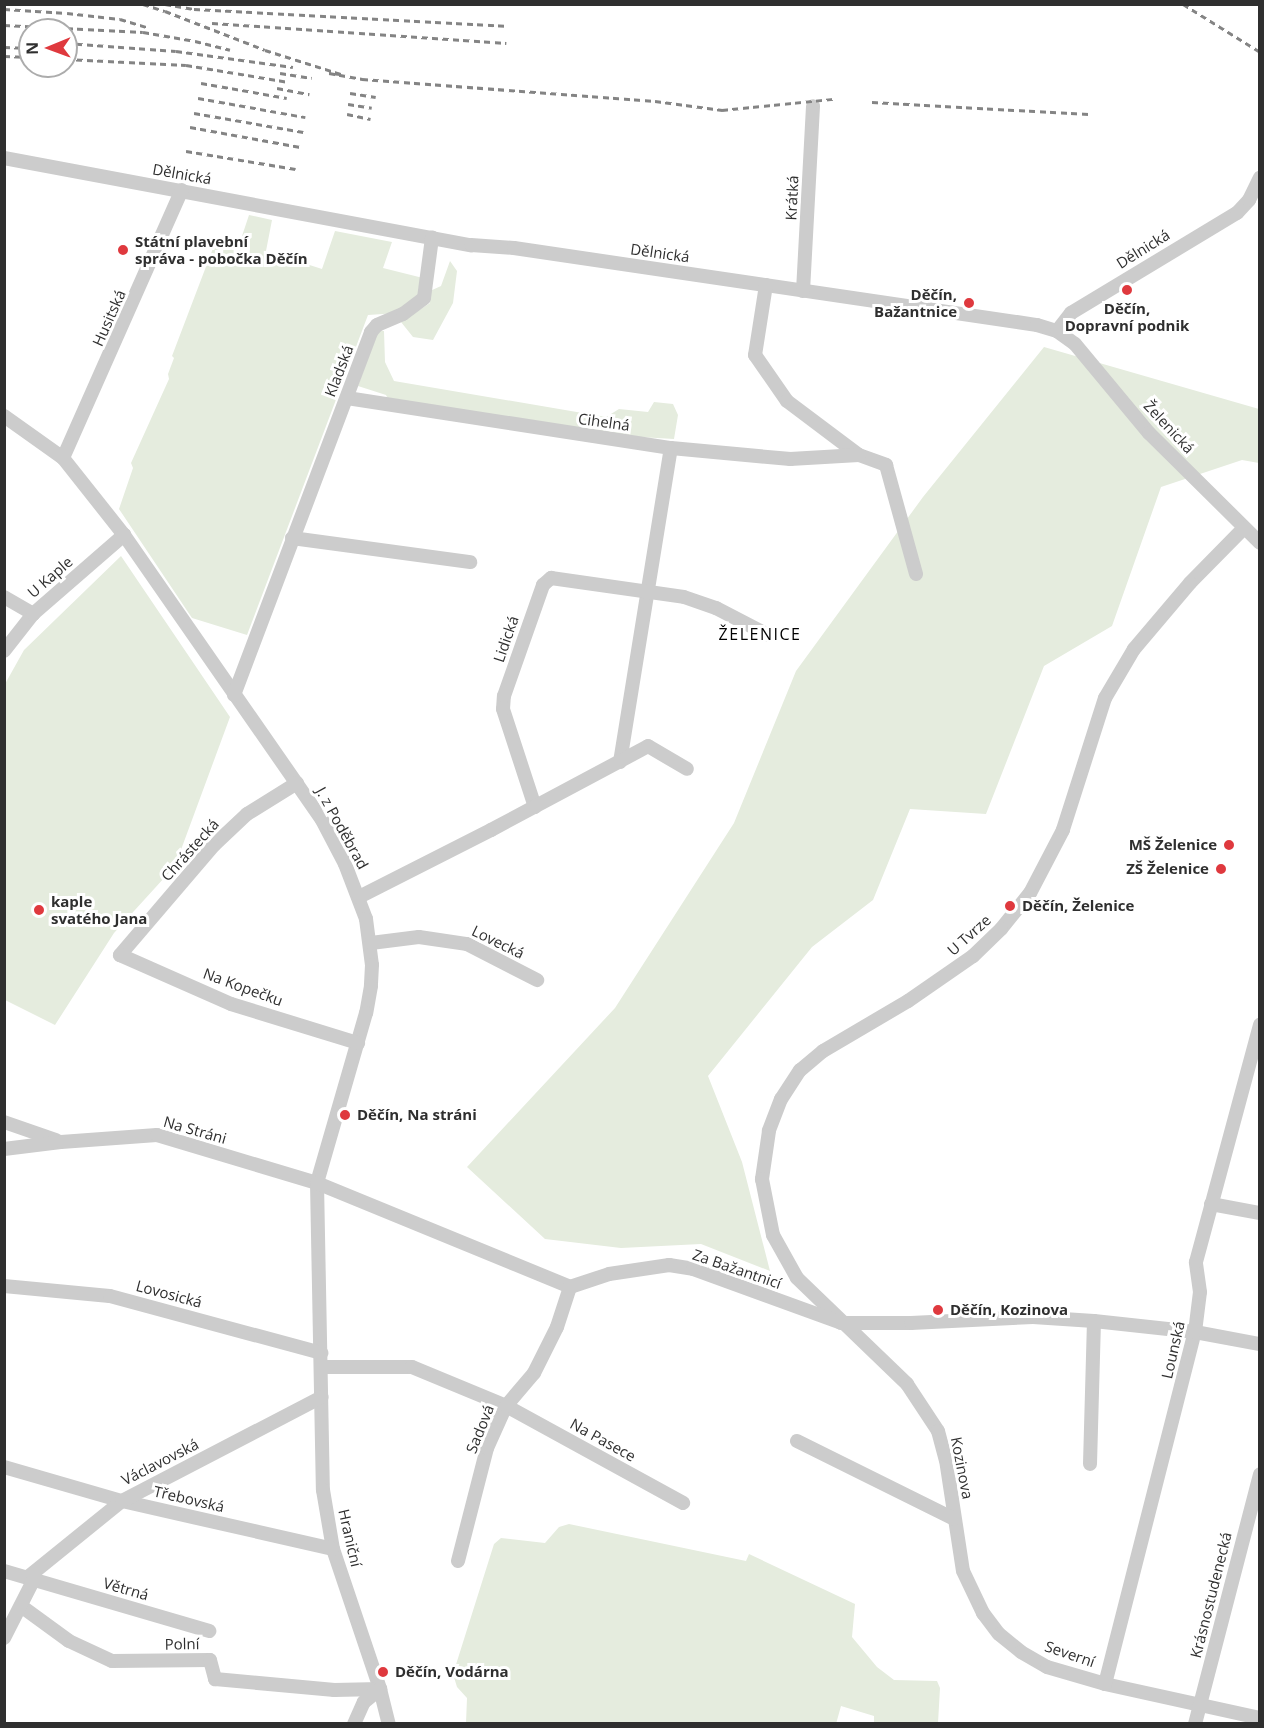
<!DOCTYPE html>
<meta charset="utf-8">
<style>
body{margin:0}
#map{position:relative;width:1264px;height:1728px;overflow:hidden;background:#fff;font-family:"Open Sans",sans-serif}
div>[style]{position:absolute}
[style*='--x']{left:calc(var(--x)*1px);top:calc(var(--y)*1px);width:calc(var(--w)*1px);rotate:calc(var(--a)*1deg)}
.green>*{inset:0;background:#e5ecde}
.minor>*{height:14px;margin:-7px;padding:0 7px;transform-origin:7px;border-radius:7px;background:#ccc}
.rail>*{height:3px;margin-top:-1.5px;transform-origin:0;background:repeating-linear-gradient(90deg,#848484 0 6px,transparent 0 10.5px)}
.dots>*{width:16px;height:16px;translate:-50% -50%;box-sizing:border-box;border:3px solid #fff;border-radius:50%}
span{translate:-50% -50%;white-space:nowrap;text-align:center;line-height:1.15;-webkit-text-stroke:6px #fff;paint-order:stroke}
.street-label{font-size:15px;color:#2f2f2f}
.poi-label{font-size:15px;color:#2f2f2f;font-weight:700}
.left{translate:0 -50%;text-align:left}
.right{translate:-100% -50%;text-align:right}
.neighbourhood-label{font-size:16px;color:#000;letter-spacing:1.5px}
.frame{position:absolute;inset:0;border:6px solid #2f2f2f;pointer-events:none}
.north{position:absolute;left:18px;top:18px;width:60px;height:60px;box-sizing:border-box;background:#fff;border:2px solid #acacac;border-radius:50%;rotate:269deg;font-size:16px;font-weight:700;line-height:24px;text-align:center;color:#2f2f2f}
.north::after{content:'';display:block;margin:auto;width:21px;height:27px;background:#df393e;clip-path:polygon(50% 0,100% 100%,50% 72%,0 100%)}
</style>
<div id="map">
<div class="green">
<div style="clip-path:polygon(249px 215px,272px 220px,266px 251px,322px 269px,335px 231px,392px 242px,383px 268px,423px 278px,415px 303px,398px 313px,368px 315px,247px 635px,192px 618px,119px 509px,133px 468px,131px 463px,169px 379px,168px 374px,174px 358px,172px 356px,215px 243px,237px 251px)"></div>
<div style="clip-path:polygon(450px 261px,457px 271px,453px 303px,433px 340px,413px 337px,401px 322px,430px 303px,430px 291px,441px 286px)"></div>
<div style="clip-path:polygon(378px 330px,384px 331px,385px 362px,394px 381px,606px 417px,619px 409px,648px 412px,654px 402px,673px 404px,678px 415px,674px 439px,640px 437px,388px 399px,386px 395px,358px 386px)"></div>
<div style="clip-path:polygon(1044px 347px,1259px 409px,1259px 463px,1242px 460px,1161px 487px,1112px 626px,1044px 666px,986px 814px,910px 809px,873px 900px,812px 947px,708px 1076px,742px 1162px,770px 1271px,701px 1244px,621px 1248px,545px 1239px,467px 1167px,615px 1008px,734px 823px,796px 671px,923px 497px)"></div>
<div style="clip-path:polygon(121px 556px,230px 717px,175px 866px,114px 933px,55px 1025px,5px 1000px,5px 684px,24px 650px)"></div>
<div style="clip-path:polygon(569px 1524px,746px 1561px,749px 1554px,855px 1604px,852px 1637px,877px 1667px,894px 1680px,937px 1681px,940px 1688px,938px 1723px,874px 1723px,874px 1716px,841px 1706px,836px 1724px,466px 1723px,467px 1698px,457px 1687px,453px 1674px,494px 1544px,501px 1538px,545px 1543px,559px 1527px)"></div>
</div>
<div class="minor">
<div style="--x:4;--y:158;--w:475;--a:10.6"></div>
<div style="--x:471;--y:245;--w:43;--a:4"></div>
<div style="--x:514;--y:248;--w:529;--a:8.38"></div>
<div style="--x:1037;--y:325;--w:21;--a:17"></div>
<div style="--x:1057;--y:331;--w:23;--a:-52"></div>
<div style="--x:1071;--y:313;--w:194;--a:-31.1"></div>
<div style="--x:1237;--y:213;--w:18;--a:-47"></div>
<div style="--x:1249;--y:200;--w:25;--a:-64"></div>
<div style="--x:766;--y:285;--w:71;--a:98.9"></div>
<div style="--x:755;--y:355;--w:56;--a:55.2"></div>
<div style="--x:787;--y:401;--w:90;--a:36.9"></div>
<div style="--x:859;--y:455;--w:29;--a:20"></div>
<div style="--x:886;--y:465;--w:113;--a:74.6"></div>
<div style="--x:803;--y:291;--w:185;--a:-86.9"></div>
<div style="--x:1057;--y:331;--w:22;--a:36"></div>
<div style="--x:1075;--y:344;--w:116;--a:50.3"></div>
<div style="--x:1149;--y:433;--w:156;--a:44.7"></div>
<div style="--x:347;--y:398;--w:328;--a:8.8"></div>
<div style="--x:671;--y:448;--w:120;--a:5.3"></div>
<div style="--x:790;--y:459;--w:69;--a:-3.3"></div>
<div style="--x:4;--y:416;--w:72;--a:35.4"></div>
<div style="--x:63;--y:458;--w:98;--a:51.6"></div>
<div style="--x:124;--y:535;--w:347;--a:55.2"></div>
<div style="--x:322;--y:820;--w:50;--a:62.4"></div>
<div style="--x:345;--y:864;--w:59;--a:69.1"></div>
<div style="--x:366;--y:919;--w:46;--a:82.6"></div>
<div style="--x:372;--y:965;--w:21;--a:93"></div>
<div style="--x:371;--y:986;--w:27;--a:100"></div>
<div style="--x:366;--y:1013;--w:177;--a:106.1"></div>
<div style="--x:317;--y:1183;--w:307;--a:88.9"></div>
<div style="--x:323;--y:1490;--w:60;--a:80.4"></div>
<div style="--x:333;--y:1549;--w:148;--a:71.4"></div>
<div style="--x:380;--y:1689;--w:36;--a:76"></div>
<div style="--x:63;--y:458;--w:293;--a:-66.1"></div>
<div style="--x:1244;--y:528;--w:77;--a:134.5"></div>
<div style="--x:1190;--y:583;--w:87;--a:130.3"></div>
<div style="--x:1134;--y:649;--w:57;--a:120.6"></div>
<div style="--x:1105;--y:698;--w:139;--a:107.7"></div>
<div style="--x:1063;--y:830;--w:71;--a:117.6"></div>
<div style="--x:1030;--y:893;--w:46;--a:128.9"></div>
<div style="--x:1001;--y:929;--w:39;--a:136"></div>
<div style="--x:973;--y:956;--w:79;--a:145.3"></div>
<div style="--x:908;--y:1001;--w:99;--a:149.5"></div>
<div style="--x:823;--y:1051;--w:30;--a:140"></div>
<div style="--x:800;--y:1070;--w:35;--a:123"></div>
<div style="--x:781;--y:1099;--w:34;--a:111"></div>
<div style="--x:769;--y:1131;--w:49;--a:98.3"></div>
<div style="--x:762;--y:1179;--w:57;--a:78.9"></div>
<div style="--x:773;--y:1235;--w:49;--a:60.8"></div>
<div style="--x:797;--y:1278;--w:153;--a:43.9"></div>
<div style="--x:907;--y:1384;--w:56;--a:56.6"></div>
<div style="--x:938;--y:1431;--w:30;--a:75"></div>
<div style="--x:946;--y:1460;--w:112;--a:81.3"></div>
<div style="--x:963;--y:1571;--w:47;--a:64.5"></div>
<div style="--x:983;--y:1613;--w:26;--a:53"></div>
<div style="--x:999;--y:1634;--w:28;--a:39"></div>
<div style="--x:1021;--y:1652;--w:30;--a:30"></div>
<div style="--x:1047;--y:1667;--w:60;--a:16.3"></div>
<div style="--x:1105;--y:1684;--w:159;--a:12.4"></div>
<div style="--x:292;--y:538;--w:180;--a:7.7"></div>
<div style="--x:4;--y:597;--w:34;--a:30"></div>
<div style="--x:4;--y:651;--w:47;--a:-51.9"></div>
<div style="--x:33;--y:614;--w:121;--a:-41"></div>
<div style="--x:234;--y:695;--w:388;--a:-69.3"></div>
<div style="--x:371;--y:332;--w:9;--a:-49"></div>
<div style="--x:377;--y:325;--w:28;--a:-23"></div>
<div style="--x:403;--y:314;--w:26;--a:-37"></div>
<div style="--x:424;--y:298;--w:61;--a:-82.4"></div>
<div style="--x:620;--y:762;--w:318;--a:-80.8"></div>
<div style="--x:297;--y:783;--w:59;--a:148.2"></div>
<div style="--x:247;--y:814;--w:45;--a:136.8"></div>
<div style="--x:214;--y:845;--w:145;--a:130.5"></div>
<div style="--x:120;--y:955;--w:121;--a:23.8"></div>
<div style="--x:231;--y:1004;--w:133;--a:17.1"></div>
<div style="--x:535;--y:807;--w:103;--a:-108.1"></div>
<div style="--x:503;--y:709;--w:13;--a:-86"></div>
<div style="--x:504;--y:696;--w:118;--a:-70.6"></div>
<div style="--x:543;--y:585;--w:11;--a:-41"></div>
<div style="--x:551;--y:578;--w:134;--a:8.1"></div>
<div style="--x:684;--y:597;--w:34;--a:19"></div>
<div style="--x:716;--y:608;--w:59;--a:27.4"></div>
<div style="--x:359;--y:897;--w:148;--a:-26.9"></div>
<div style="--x:491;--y:830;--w:178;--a:-28.1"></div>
<div style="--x:648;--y:746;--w:45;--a:30.5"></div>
<div style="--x:371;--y:943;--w:48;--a:-7.1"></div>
<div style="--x:419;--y:937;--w:49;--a:8.3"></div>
<div style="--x:467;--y:944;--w:79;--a:27.2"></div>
<div style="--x:4;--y:1122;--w:55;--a:19.1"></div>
<div style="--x:4;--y:1149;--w:57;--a:-7"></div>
<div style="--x:61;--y:1142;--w:96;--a:-4.2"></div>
<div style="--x:157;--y:1135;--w:167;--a:16.7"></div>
<div style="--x:317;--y:1183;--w:274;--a:22.3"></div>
<div style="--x:570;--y:1287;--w:41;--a:-18.4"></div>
<div style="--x:609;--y:1274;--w:61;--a:-8.5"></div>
<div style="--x:669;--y:1265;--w:24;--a:9"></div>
<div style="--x:693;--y:1269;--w:158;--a:20"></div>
<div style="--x:841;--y:1323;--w:70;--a:0"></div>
<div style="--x:911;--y:1323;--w:122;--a:-2.8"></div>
<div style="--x:1033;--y:1317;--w:61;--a:3.8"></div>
<div style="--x:1094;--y:1321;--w:102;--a:6.2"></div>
<div style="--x:1195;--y:1332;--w:66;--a:10.5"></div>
<div style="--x:1211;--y:1204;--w:50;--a:10.4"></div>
<div style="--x:4;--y:1286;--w:106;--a:5.4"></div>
<div style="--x:110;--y:1296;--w:219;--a:15.1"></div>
<div style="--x:321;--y:1367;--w:91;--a:0"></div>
<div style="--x:412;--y:1367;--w:102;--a:22.5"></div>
<div style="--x:506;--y:1406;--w:202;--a:28.7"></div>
<div style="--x:797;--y:1441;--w:175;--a:26.4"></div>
<div style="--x:1090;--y:1464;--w:143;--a:-88.4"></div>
<div style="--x:4;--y:1467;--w:123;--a:16.1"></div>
<div style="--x:122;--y:1501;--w:216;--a:12.8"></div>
<div style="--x:458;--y:1561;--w:117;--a:-75.6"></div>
<div style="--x:487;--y:1448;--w:46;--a:-65.7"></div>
<div style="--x:506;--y:1406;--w:43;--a:-49.7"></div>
<div style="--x:534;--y:1373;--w:51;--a:-63.4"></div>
<div style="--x:557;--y:1327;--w:42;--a:-72"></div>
<div style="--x:4;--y:1571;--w:214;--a:16.3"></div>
<div style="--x:28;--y:1577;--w:121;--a:-39"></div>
<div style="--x:122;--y:1501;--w:225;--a:-27.5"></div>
<div style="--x:21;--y:1606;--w:59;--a:36.1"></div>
<div style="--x:69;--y:1641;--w:47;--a:24.9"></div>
<div style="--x:112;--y:1661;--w:98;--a:-0.6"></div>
<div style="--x:210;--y:1660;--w:20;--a:75"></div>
<div style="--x:215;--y:1679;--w:120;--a:5.3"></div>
<div style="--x:334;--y:1690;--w:46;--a:-1.2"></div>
<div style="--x:4;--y:1638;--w:66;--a:-63"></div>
<div style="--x:1105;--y:1684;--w:363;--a:-75.7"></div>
<div style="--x:1195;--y:1332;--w:40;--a:-82.9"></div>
<div style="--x:1200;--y:1292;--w:30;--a:-98"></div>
<div style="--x:1196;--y:1262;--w:246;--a:-74.9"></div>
<div style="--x:354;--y:1724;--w:24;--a:-66"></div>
<div style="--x:364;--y:1702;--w:21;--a:-39"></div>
<div style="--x:1195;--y:1724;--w:258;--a:-75.4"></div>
</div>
<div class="rail">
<div style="--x:143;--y:4;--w:23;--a:18"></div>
<div style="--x:165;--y:11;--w:107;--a:21.3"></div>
<div style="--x:265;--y:50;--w:80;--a:17.5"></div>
<div style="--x:341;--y:74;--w:12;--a:-175"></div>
<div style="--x:329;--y:73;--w:34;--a:10"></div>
<div style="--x:362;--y:79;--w:294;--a:4.3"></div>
<div style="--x:655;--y:101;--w:68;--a:7.7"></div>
<div style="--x:722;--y:110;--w:112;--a:-5.7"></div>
<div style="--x:165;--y:4;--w:29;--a:10"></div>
<div style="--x:194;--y:9;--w:311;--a:3.1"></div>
<div style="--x:1183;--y:4;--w:91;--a:31.9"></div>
<div style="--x:4;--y:9;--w:63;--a:3.6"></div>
<div style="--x:67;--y:13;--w:53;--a:6.5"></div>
<div style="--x:120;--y:19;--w:28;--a:17"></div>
<div style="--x:212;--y:23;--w:295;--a:3.9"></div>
<div style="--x:4;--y:25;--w:139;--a:2.9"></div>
<div style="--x:143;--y:32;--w:53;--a:9.8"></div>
<div style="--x:195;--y:41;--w:36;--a:14"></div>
<div style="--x:66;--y:43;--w:110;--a:4.2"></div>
<div style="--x:176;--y:51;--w:118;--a:7.8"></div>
<div style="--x:4;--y:47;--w:26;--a:2"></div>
<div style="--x:4;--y:56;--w:26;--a:2"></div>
<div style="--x:66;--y:59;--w:120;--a:2.9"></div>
<div style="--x:186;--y:65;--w:104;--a:9.4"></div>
<div style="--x:280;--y:73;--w:32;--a:9"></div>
<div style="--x:201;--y:83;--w:87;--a:9.9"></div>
<div style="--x:277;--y:88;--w:33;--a:11"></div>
<div style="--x:350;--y:93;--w:26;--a:9"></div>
<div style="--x:198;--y:98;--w:109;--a:10.1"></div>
<div style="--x:872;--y:102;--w:217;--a:3.2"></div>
<div style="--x:348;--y:104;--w:24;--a:9"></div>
<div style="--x:194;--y:113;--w:111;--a:9.9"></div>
<div style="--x:347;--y:114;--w:24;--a:12"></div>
<div style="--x:190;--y:127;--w:112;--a:10.3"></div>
<div style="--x:186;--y:151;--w:111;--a:9.3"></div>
</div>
<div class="dots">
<div style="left:123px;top:250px;background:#df393e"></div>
<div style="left:1127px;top:290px;background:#df393e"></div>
<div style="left:969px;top:303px;background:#df393e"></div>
<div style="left:1229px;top:845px;background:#df393e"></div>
<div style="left:1221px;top:869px;background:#df393e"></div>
<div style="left:1010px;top:906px;background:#df393e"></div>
<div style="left:39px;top:910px;background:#df393e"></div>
<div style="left:345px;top:1115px;background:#df393e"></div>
<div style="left:938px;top:1310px;background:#df393e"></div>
<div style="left:383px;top:1672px;background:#df393e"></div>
</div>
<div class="street-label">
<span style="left:182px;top:174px;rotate:10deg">Dělnická</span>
<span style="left:792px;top:198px;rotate:-87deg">Krátká</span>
<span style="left:1143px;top:249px;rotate:-32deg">Dělnická</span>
<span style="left:660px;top:253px;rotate:8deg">Dělnická</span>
<span style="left:109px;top:318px;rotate:-66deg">Husitská</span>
<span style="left:339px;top:371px;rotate:-69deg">Kladská</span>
<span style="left:604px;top:422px;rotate:8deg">Cihelná</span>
<span style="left:1169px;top:427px;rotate:47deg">Želenická</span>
<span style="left:50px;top:577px;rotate:-41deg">U Kaple</span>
<span style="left:506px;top:639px;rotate:-71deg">Lidická</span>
<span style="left:342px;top:828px;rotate:61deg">J. z Poděbrad</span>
<span style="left:190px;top:850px;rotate:-48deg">Chrástecká</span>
<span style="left:969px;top:935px;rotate:-42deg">U Tvrze</span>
<span style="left:498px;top:942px;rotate:26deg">Lovecká</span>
<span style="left:243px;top:987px;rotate:20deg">Na Kopečku</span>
<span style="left:195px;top:1130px;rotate:16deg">Na Stráni</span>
<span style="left:737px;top:1269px;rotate:19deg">Za Bažantnicí</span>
<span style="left:169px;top:1294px;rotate:15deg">Lovosická</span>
<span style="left:1173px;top:1350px;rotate:-77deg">Lounská</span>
<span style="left:480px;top:1429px;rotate:-68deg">Sadová</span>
<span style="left:603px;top:1440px;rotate:29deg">Na Pasece</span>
<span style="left:160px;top:1462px;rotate:-27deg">Václavovská</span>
<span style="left:962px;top:1468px;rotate:79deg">Kozinova</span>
<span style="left:189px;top:1499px;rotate:13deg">Třebovská</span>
<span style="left:350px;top:1538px;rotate:77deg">Hraniční</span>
<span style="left:126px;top:1589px;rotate:16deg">Větrná</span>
<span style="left:1211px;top:1595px;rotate:-76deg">Krásnostudenecká</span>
<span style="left:182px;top:1644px;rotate:-1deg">Polní</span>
<span style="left:1070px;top:1654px;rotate:19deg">Severní</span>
</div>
<div class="poi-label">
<span class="left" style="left:135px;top:250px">Státní plavební<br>správa - pobočka Děčín</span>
<span class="right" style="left:957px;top:303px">Děčín,<br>Bažantnice</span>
<span style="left:1127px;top:317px">Děčín,<br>Dopravní podnik</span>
<span class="right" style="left:1217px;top:845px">MŠ Želenice</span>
<span class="right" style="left:1209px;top:869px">ZŠ Želenice</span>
<span class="left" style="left:51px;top:910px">kaple<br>svatého Jana</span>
<span class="left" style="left:1022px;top:906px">Děčín, Želenice</span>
<span class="left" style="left:357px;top:1115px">Děčín, Na stráni</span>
<span class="left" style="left:950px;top:1310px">Děčín, Kozinova</span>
<span class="left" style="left:395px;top:1672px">Děčín, Vodárna</span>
</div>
<div class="neighbourhood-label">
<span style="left:760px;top:634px">ŽELENICE</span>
</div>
<div class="frame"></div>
<div class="north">N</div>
</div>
